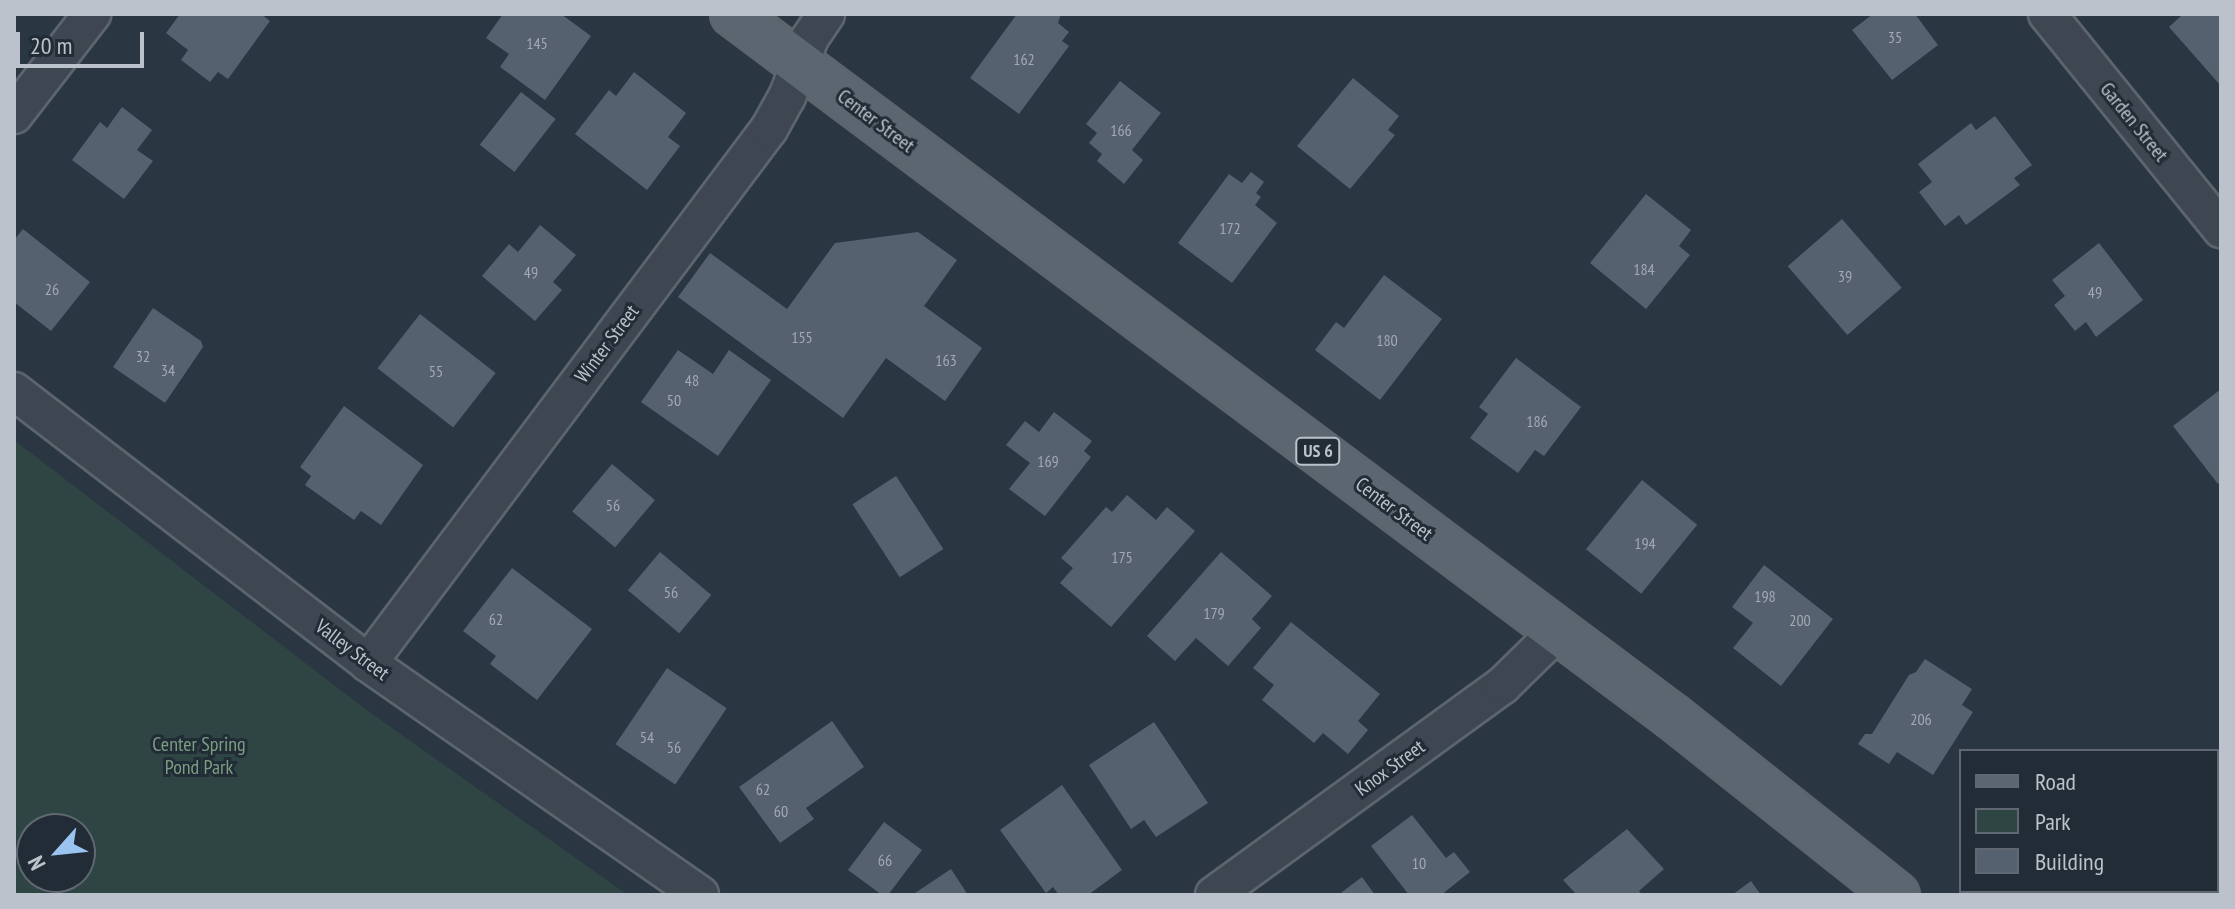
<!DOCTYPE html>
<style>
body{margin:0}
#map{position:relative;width:2235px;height:909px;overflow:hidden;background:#2a3641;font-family:"PT Sans Narrow",sans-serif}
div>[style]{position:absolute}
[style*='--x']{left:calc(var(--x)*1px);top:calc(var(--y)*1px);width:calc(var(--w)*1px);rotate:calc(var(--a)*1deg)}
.green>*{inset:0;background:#2f4544}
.building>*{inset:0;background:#55616e;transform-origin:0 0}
.roads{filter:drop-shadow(2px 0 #5c656e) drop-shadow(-2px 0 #5c656e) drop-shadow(0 2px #5c656e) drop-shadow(0 -2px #5c656e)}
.minor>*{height:36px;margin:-18px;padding:0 18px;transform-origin:18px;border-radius:18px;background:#3e4751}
.primary>*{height:44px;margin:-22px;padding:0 22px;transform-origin:22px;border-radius:22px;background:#5c6670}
span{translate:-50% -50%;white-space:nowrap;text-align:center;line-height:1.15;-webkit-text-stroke:6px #222c36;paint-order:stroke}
.number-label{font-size:16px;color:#a2aab4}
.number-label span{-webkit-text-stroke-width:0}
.shield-label span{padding:2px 6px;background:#222c36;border:2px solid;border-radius:6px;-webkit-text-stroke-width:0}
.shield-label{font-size:18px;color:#bbc2cb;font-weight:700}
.street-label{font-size:20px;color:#bbc2cb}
.park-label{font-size:20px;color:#7b9e80}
.frame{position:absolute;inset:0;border:16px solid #bbc2cb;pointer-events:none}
.legend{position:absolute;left:1959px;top:749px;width:260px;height:144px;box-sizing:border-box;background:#222c36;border:2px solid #5f6872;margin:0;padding:10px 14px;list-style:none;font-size:24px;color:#bbc2cb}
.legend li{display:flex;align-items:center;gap:16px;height:40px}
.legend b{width:40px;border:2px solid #5f6872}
.north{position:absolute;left:16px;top:813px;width:80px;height:80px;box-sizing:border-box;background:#222c36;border:2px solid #5f6872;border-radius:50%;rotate:243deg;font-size:22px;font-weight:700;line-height:32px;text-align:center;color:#bbc2cb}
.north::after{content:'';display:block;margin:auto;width:28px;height:36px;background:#9bc3ef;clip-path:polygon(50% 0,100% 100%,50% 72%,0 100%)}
.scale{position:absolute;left:16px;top:32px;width:128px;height:36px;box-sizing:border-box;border:4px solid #bbc2cb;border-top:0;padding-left:10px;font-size:24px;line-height:28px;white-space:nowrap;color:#bbc2cb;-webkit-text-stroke:6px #222c36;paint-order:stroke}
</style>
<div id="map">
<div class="green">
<div style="clip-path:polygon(evenodd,14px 440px,364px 708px,628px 895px,14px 895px,14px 440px,32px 829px,80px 829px,80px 877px,32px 877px,32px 829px)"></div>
</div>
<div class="building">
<div style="clip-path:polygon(180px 14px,261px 14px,270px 21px,228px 79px,218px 72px,210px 82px,181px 60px,188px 50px,166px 33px)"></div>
<div style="clip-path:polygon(503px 14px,561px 14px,591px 36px,545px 100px,500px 67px,509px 54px,486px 38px)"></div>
<div style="clip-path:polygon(1017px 14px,1061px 14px,1058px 23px,1069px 32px,1062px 41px,1069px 46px,1019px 114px,970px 78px)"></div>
<div style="clip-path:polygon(1873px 14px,1915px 14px,1938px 45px,1892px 80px,1852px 30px)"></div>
<div style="clip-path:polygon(2183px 14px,2221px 14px,2221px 86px,2169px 27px)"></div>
<div style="clip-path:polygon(634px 72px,686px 113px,668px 137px,680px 146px,647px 190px,575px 134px,609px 90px,616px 96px)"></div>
<div style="clip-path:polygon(1353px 78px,1399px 116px,1388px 130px,1395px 135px,1350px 189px,1297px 146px)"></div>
<div style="clip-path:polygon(1120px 81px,1161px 113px,1132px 150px,1143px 160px,1124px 184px,1097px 161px,1102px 154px,1089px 143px,1097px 133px,1086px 124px)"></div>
<div style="left:521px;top:92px;width:44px;height:67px;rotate:38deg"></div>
<div style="clip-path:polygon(122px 107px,152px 130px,137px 150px,153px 161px,124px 199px,72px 160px,100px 122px,107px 128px)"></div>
<div style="clip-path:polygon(1995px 116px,2032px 165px,2014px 178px,2020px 185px,1966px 225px,1959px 215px,1945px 226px,1919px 192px,1932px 182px,1918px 164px,1971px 123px,1976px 130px)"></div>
<div style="clip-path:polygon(1251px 172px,1264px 182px,1256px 193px,1261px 197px,1255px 205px,1277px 223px,1232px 283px,1178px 243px,1229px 174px,1242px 183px)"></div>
<div style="clip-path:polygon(1646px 194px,1691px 230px,1679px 246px,1690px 255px,1646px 309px,1590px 263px)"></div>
<div style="left:1842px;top:219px;width:91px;height:72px;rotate:49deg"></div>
<div style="clip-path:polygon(540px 225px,576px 255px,553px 282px,562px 290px,535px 321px,482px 276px,509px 244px,518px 252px)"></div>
<div style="clip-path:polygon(23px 229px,90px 282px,51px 331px,14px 302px,14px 240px)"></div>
<div style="clip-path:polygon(918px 232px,957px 260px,924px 306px,982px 348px,945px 401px,886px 358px,843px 418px,678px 297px,710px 253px,787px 309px,835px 243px)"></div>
<div style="clip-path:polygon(2099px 243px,2143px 300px,2096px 337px,2086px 322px,2075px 331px,2054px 305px,2065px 296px,2052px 280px)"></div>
<div style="clip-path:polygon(1384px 275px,1442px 319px,1380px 400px,1315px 350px,1336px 322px,1344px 328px)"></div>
<div style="clip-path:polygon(153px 308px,201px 341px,203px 347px,165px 403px,113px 367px)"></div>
<div style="left:420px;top:314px;width:96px;height:69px;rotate:38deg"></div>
<div style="clip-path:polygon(678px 350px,713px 374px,729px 350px,771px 380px,718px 456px,641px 402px)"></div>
<div style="clip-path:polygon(1516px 358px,1581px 407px,1544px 456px,1535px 450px,1518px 473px,1470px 438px,1488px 414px,1479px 407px)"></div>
<div style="clip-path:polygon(2221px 389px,2221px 481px,2218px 484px,2173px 426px)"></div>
<div style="clip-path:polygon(344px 406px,423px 465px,381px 525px,361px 511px,354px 520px,305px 485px,311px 476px,300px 467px)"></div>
<div style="clip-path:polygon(1054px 412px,1092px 441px,1084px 451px,1091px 457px,1045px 516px,1009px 489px,1030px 463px,1006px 445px,1025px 421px,1039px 432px)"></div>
<div style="left:612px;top:464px;width:56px;height:62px;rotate:40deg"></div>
<div style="left:896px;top:476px;width:87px;height:52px;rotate:57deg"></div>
<div style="left:1642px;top:480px;width:71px;height:89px;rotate:39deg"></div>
<div style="clip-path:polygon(1127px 495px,1156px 520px,1167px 507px,1195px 531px,1111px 627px,1060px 583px,1073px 568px,1061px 558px,1106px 507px,1112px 512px)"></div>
<div style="left:660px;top:552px;width:67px;height:50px;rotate:40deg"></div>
<div style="clip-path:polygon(1221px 552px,1272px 596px,1252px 619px,1261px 628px,1228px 666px,1196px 638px,1175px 661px,1147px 636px)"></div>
<div style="clip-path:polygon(1764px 565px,1833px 619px,1781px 686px,1733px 648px,1753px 623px,1732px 607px)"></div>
<div style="clip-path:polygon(512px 568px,592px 629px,537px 700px,490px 664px,496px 656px,463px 631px)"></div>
<div style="clip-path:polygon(1291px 622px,1380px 694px,1358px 721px,1368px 730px,1348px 754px,1323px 733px,1314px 743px,1262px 700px,1274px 685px,1253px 668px)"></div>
<div style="clip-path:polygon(1925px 659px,1972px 689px,1962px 705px,1973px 712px,1933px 775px,1897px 752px,1889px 764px,1858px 744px,1865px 734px,1872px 734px,1909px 675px,1916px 672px)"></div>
<div style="left:667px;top:668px;width:72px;height:92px;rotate:34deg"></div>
<div style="clip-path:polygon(832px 721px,864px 767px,806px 808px,814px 819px,780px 843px,739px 787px)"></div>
<div style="clip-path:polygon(1154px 722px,1208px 803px,1156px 837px,1144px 820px,1131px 829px,1089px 765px)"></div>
<div style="clip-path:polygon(1062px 785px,1122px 870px,1088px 895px,1059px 895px,1053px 887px,1046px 893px,1000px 830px)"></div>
<div style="clip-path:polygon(1412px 815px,1446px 858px,1454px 852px,1470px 872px,1441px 895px,1409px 895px,1371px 846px)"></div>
<div style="clip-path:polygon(884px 822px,922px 850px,888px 895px,882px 895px,848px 870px)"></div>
<div style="clip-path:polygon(1627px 829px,1664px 869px,1639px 891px,1642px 895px,1577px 895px,1563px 880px)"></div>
<div style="clip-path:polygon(951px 869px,968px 895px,912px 895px)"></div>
<div style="clip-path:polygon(1362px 877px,1375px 895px,1338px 895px)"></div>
<div style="clip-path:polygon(1751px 881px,1761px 895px,1732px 895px)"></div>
<div style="clip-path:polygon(2170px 891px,2209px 891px,2214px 895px,2167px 895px)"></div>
</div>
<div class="roads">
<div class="minor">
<div style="--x:2047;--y:14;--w:277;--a:51"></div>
<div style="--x:14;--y:115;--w:128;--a:-52.3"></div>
<div style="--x:14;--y:391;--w:446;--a:37.5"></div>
<div style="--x:368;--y:663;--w:405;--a:34.9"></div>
<div style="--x:368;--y:663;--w:668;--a:-53.1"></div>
<div style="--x:769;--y:129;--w:37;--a:-61"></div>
<div style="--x:787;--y:97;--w:63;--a:-68.7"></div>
<div style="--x:810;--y:38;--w:29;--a:-56"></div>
<div style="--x:1214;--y:895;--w:356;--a:-36"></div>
<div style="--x:1502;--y:686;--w:78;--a:-44.5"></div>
</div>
<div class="primary">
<div style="--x:733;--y:14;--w:1174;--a:36.79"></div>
<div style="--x:1673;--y:717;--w:286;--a:38.5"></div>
</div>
</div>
<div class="number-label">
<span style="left:1895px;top:37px">35</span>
<span style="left:537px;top:43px">145</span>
<span style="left:1024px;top:59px">162</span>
<span style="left:1121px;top:130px">166</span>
<span style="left:1230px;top:228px">172</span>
<span style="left:1644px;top:269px">184</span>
<span style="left:531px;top:272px">49</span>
<span style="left:1845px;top:276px">39</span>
<span style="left:52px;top:289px">26</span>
<span style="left:2095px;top:292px">49</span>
<span style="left:802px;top:337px">155</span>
<span style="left:1387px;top:340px">180</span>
<span style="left:143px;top:356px">32</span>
<span style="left:946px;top:360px">163</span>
<span style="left:168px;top:370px">34</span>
<span style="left:436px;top:371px">55</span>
<span style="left:692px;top:380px">48</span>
<span style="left:674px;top:400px">50</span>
<span style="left:1537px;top:421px">186</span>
<span style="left:1048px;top:461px">169</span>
<span style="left:613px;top:505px">56</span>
<span style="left:1645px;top:543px">194</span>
<span style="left:1122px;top:557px">175</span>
<span style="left:671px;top:592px">56</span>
<span style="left:1765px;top:596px">198</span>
<span style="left:1214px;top:613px">179</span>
<span style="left:496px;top:619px">62</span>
<span style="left:1800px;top:620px">200</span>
<span style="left:1921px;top:719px">206</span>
<span style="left:647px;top:737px">54</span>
<span style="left:674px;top:747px">56</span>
<span style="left:763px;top:789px">62</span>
<span style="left:781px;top:811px">60</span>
<span style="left:885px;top:860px">66</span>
<span style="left:1419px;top:863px">10</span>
</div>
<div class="shield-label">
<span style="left:1318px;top:451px">US 6</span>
</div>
<div class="street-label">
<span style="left:876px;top:121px;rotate:37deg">Center Street</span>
<span style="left:2134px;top:122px;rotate:51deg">Garden Street</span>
<span style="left:607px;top:344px;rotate:-53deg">Winter Street</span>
<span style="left:1394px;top:509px;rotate:37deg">Center Street</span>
<span style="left:352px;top:650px;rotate:37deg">Valley Street</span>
<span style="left:1390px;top:768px;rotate:-36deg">Knox Street</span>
</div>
<div class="park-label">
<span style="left:199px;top:756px">Center Spring<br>Pond Park</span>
</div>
<div class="frame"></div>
<ul class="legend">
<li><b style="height:10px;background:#5c6670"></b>Road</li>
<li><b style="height:22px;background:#2f4544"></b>Park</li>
<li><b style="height:22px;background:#55616e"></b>Building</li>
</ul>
<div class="north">N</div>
<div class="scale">20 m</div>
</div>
